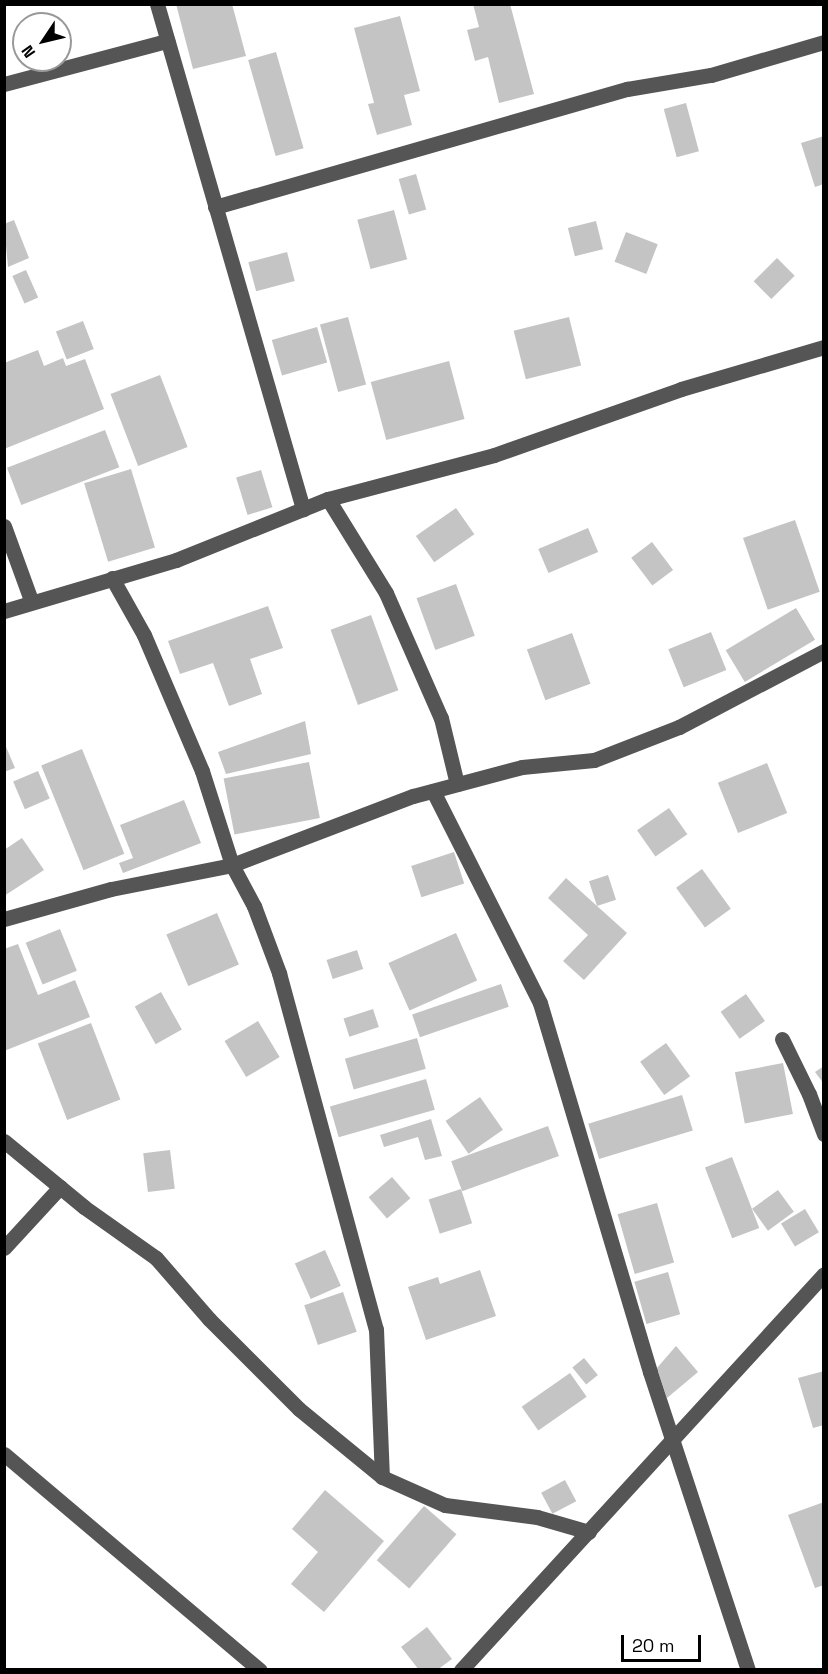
<!DOCTYPE html>
<style>
body{margin:0}
#map{position:relative;width:828px;height:1674px;overflow:hidden;background:#fff;font-family:"Space Grotesk",sans-serif}
div>[style]{position:absolute}
[style*='--x']{left:calc(var(--x)*1px);top:calc(var(--y)*1px);width:calc(var(--w)*1px);rotate:calc(var(--a)*1deg)}
.building>*{inset:0;background:#c4c4c4;transform-origin:0 0}
.minor>*{height:15px;margin:-7.5px;padding:0 7.5px;transform-origin:7.5px;border-radius:7.5px;background:#555}
span{translate:-50% -50%;white-space:nowrap;text-align:center;line-height:1.15;-webkit-text-stroke:6px #fff;paint-order:stroke}
.frame{position:absolute;inset:0;border:6px solid #000;pointer-events:none}
.north{position:absolute;left:12px;top:12px;width:60px;height:60px;box-sizing:border-box;background:#fff;border:2px solid #999;border-radius:50%;rotate:235deg;font-size:16px;font-weight:700;line-height:24px;text-align:center;color:#000}
.north::after{content:'';display:block;margin:auto;width:21px;height:27px;background:#000;clip-path:polygon(50% 0,100% 100%,50% 72%,0 100%)}
.scale{position:absolute;left:621px;top:1635px;width:80px;height:27px;box-sizing:border-box;border:3px solid #000;border-top:0;padding-left:8px;font-size:18px;line-height:21px;white-space:nowrap;color:#000;-webkit-text-stroke:4px #fff;paint-order:stroke}
</style>
<div id="map">
<div class="building">
<div style="clip-path:polygon(176px 4px,232px 4px,246px 56px,193px 69px)"></div>
<div style="clip-path:polygon(473px 4px,510px 4px,534px 94px,499px 103px,488px 57px,475px 61px,467px 30px,479px 27px)"></div>
<div style="clip-path:polygon(400px 16px,420px 91px,404px 95px,412px 125px,377px 135px,368px 104px,374px 103px,354px 28px)"></div>
<div style="left:276px;top:52px;width:100px;height:29px;rotate:74deg"></div>
<div style="left:686px;top:103px;width:50px;height:23px;rotate:75deg"></div>
<div style="clip-path:polygon(824px 136px,824px 184px,815px 187px,801px 143px)"></div>
<div style="left:416px;top:174px;width:37px;height:18px;rotate:74deg"></div>
<div style="left:394px;top:210px;width:51px;height:38px;rotate:75deg"></div>
<div style="clip-path:polygon(14px 220px,29px 258px,8px 267px,4px 224px)"></div>
<div style="left:596px;top:221px;width:29px;height:29px;rotate:76deg"></div>
<div style="left:626px;top:232px;width:34px;height:32px;rotate:21deg"></div>
<div style="left:287px;top:252px;width:30px;height:40px;rotate:75deg"></div>
<div style="left:777px;top:258px;width:25px;height:33px;rotate:45deg"></div>
<div style="left:26px;top:270px;width:30px;height:15px;rotate:66deg"></div>
<div style="left:348px;top:317px;width:70px;height:29px;rotate:75deg"></div>
<div style="left:569px;top:317px;width:50px;height:57px;rotate:76deg"></div>
<div style="left:83px;top:321px;width:30px;height:29px;rotate:69deg"></div>
<div style="left:317px;top:327px;width:37px;height:47px;rotate:74deg"></div>
<div style="clip-path:polygon(38px 350px,44px 366px,63px 358px,66px 366px,85px 359px,104px 409px,4px 449px,4px 363px)"></div>
<div style="left:449px;top:361px;width:60px;height:81px;rotate:75deg"></div>
<div style="left:160px;top:375px;width:77px;height:53px;rotate:69deg"></div>
<div style="left:105px;top:430px;width:40px;height:105px;rotate:69deg"></div>
<div style="left:131px;top:469px;width:82px;height:49px;rotate:73deg"></div>
<div style="left:261px;top:470px;width:39px;height:26px;rotate:73deg"></div>
<div style="left:456px;top:508px;width:32px;height:49px;rotate:55deg"></div>
<div style="left:795px;top:520px;width:76px;height:55px;rotate:71deg"></div>
<div style="left:588px;top:528px;width:26px;height:54px;rotate:67deg"></div>
<div style="left:652px;top:542px;width:35px;height:26px;rotate:53deg"></div>
<div style="left:456px;top:584px;width:55px;height:42px;rotate:70deg"></div>
<div style="clip-path:polygon(268px 606px,283px 648px,250px 659px,262px 694px,229px 706px,213px 663px,180px 674px,168px 641px)"></div>
<div style="left:796px;top:608px;width:37px;height:82px;rotate:59deg"></div>
<div style="left:371px;top:615px;width:80px;height:43px;rotate:70deg"></div>
<div style="left:711px;top:632px;width:41px;height:46px;rotate:68deg"></div>
<div style="left:572px;top:633px;width:54px;height:48px;rotate:70deg"></div>
<div style="clip-path:polygon(305px 721px,311px 754px,226px 774px,218px 752px)"></div>
<div style="clip-path:polygon(4px 742px,15px 768px,4px 772px)"></div>
<div style="left:82px;top:749px;width:113px;height:44px;rotate:68deg"></div>
<div style="left:309px;top:762px;width:57px;height:87px;rotate:79deg"></div>
<div style="left:767px;top:763px;width:54px;height:53px;rotate:68deg"></div>
<div style="left:38px;top:771px;width:30px;height:27px;rotate:67deg"></div>
<div style="clip-path:polygon(184px 800px,201px 843px,123px 873px,119px 863px,133px 858px,120px 825px)"></div>
<div style="left:669px;top:808px;width:32px;height:39px;rotate:55deg"></div>
<div style="clip-path:polygon(22px 838px,44px 870px,4px 896px,4px 850px)"></div>
<div style="left:454px;top:852px;width:33px;height:45px;rotate:72deg"></div>
<div style="left:702px;top:869px;width:49px;height:32px;rotate:54deg"></div>
<div style="left:608px;top:875px;width:26px;height:20px;rotate:72deg"></div>
<div style="clip-path:polygon(566px 878px,627px 933px,584px 980px,563px 961px,588px 935px,548px 898px)"></div>
<div style="left:217px;top:913px;width:56px;height:55px;rotate:67deg"></div>
<div style="left:60px;top:929px;width:45px;height:37px;rotate:68deg"></div>
<div style="left:456px;top:933px;width:52px;height:74px;rotate:66deg"></div>
<div style="clip-path:polygon(18px 944px,38px 995px,75px 980px,90px 1017px,4px 1051px,4px 949px)"></div>
<div style="left:357px;top:950px;width:20px;height:32px;rotate:72deg"></div>
<div style="left:501px;top:984px;width:24px;height:94px;rotate:71deg"></div>
<div style="left:161px;top:992px;width:43px;height:30px;rotate:61deg"></div>
<div style="left:746px;top:994px;width:33px;height:31px;rotate:55deg"></div>
<div style="left:373px;top:1009px;width:19px;height:31px;rotate:72deg"></div>
<div style="left:258px;top:1021px;width:42px;height:39px;rotate:59deg"></div>
<div style="left:91px;top:1023px;width:82px;height:57px;rotate:69deg"></div>
<div style="left:417px;top:1038px;width:32px;height:75px;rotate:74deg"></div>
<div style="left:666px;top:1043px;width:41px;height:32px;rotate:54deg"></div>
<div style="left:783px;top:1063px;width:52px;height:49px;rotate:79deg"></div>
<div style="clip-path:polygon(824px 1066px,824px 1084px,815px 1072px)"></div>
<div style="left:426px;top:1079px;width:32px;height:100px;rotate:74deg"></div>
<div style="left:682px;top:1095px;width:37px;height:98px;rotate:73deg"></div>
<div style="left:480px;top:1097px;width:40px;height:42px;rotate:55deg"></div>
<div style="clip-path:polygon(431px 1119px,442px 1156px,425px 1160px,418px 1137px,384px 1147px,380px 1135px)"></div>
<div style="left:548px;top:1126px;width:32px;height:103px;rotate:70deg"></div>
<div style="left:170px;top:1150px;width:39px;height:27px;rotate:83deg"></div>
<div style="left:732px;top:1157px;width:76px;height:29px;rotate:69deg"></div>
<div style="left:392px;top:1177px;width:28px;height:31px;rotate:49deg"></div>
<div style="left:461px;top:1189px;width:36px;height:34px;rotate:72deg"></div>
<div style="left:778px;top:1190px;width:27px;height:32px;rotate:54deg"></div>
<div style="left:657px;top:1203px;width:62px;height:41px;rotate:74deg"></div>
<div style="left:805px;top:1209px;width:27px;height:28px;rotate:59deg"></div>
<div style="left:325px;top:1250px;width:39px;height:33px;rotate:66deg"></div>
<div style="clip-path:polygon(480px 1270px,496px 1316px,426px 1340px,408px 1287px,438px 1277px,440px 1284px)"></div>
<div style="left:668px;top:1272px;width:44px;height:35px;rotate:74deg"></div>
<div style="left:343px;top:1292px;width:42px;height:41px;rotate:71deg"></div>
<div style="clip-path:polygon(676px 1346px,698px 1372px,667px 1398px,657px 1368px)"></div>
<div style="left:584px;top:1358px;width:22px;height:15px;rotate:51deg"></div>
<div style="clip-path:polygon(824px 1371px,824px 1425px,813px 1428px,798px 1378px)"></div>
<div style="left:570px;top:1373px;width:29px;height:59px;rotate:55deg"></div>
<div style="left:565px;top:1480px;width:24px;height:27px;rotate:62deg"></div>
<div style="clip-path:polygon(325px 1490px,384px 1541px,324px 1612px,291px 1584px,318px 1552px,292px 1529px)"></div>
<div style="clip-path:polygon(824px 1502px,824px 1585px,815px 1588px,788px 1515px)"></div>
<div style="left:424px;top:1506px;width:43px;height:72px;rotate:41deg"></div>
<div style="clip-path:polygon(427px 1627px,452px 1659px,437px 1670px,419px 1670px,401px 1647px)"></div>
</div>
<div class="minor">
<div style="--x:157;--y:4;--w:526;--a:73.87"></div>
<div style="--x:4;--y:84;--w:169;--a:-14.8"></div>
<div style="--x:215;--y:207;--w:429;--a:-16"></div>
<div style="--x:627;--y:89;--w:85;--a:-9.5"></div>
<div style="--x:711;--y:75;--w:118;--a:-16.3"></div>
<div style="--x:328;--y:499;--w:110;--a:58.3"></div>
<div style="--x:386;--y:593;--w:137;--a:66.3"></div>
<div style="--x:441;--y:718;--w:68;--a:76.4"></div>
<div style="--x:4;--y:526;--w:79;--a:70"></div>
<div style="--x:112;--y:578;--w:65;--a:60.7"></div>
<div style="--x:144;--y:635;--w:148;--a:66.9"></div>
<div style="--x:202;--y:771;--w:99;--a:72.3"></div>
<div style="--x:232;--y:865;--w:47;--a:61.8"></div>
<div style="--x:254;--y:906;--w:72;--a:69.5"></div>
<div style="--x:279;--y:973;--w:369;--a:74.8"></div>
<div style="--x:376;--y:1329;--w:148;--a:87.7"></div>
<div style="--x:4;--y:611;--w:179;--a:-16.5"></div>
<div style="--x:176;--y:560;--w:164;--a:-21.9"></div>
<div style="--x:328;--y:499;--w:172;--a:-14.8"></div>
<div style="--x:494;--y:455;--w:198;--a:-19.4"></div>
<div style="--x:681;--y:389;--w:149;--a:-16.4"></div>
<div style="--x:433;--y:791;--w:237;--a:63.2"></div>
<div style="--x:540;--y:1003;--w:385;--a:73.4"></div>
<div style="--x:650;--y:1372;--w:314;--a:71.8"></div>
<div style="--x:4;--y:919;--w:111;--a:-15.7"></div>
<div style="--x:111;--y:889;--w:123;--a:-11.2"></div>
<div style="--x:232;--y:865;--w:194;--a:-20.9"></div>
<div style="--x:413;--y:796;--w:113;--a:-14.9"></div>
<div style="--x:522;--y:767;--w:72;--a:-5.6"></div>
<div style="--x:594;--y:760;--w:91;--a:-21.2"></div>
<div style="--x:679;--y:727;--w:164;--a:-27.7"></div>
<div style="--x:782;--y:1039;--w:61;--a:63.9"></div>
<div style="--x:809;--y:1094;--w:43;--a:69.4"></div>
<div style="--x:4;--y:1141;--w:104;--a:39.5"></div>
<div style="--x:84;--y:1207;--w:88;--a:35.3"></div>
<div style="--x:156;--y:1258;--w:81;--a:49"></div>
<div style="--x:209;--y:1319;--w:127;--a:45"></div>
<div style="--x:299;--y:1409;--w:107;--a:39.3"></div>
<div style="--x:382;--y:1477;--w:69;--a:24"></div>
<div style="--x:445;--y:1505;--w:93;--a:7.4"></div>
<div style="--x:537;--y:1517;--w:54;--a:16.1"></div>
<div style="--x:4;--y:1248;--w:83;--a:-47.4"></div>
<div style="--x:4;--y:1454;--w:335;--a:40.2"></div>
<div style="--x:461;--y:1670;--w:537;--a:-47.49"></div>
</div>
<div class="frame"></div>
<div class="north">N</div>
<div class="scale">20 m</div>
</div>
